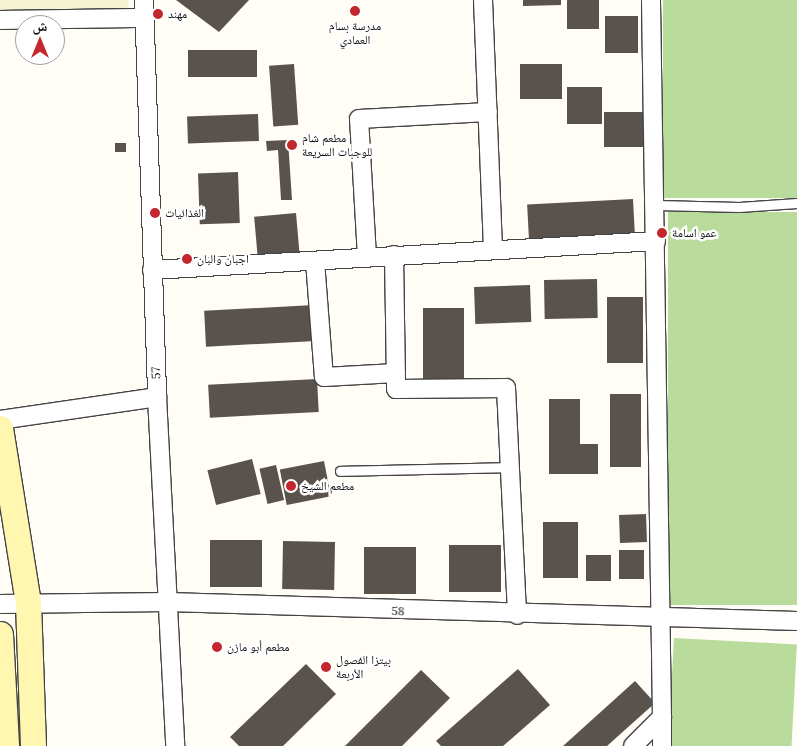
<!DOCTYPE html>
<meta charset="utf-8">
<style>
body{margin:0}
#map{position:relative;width:797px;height:746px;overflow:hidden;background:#fffdf5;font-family:Lora,"Noto Naskh Arabic",serif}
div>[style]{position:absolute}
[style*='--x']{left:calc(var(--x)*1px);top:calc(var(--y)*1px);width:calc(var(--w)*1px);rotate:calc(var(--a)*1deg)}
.farmland>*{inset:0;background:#f6f3d4}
.forest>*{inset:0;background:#b9dc9c;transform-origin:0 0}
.building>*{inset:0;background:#5a524d;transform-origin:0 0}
.roads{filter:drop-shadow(1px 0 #444) drop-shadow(-1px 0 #444) drop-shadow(0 1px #444) drop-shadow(0 -1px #444)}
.service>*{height:9px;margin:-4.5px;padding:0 4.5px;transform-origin:4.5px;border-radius:4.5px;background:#fff}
.minor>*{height:18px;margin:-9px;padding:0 9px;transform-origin:9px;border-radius:9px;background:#fff}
.secondary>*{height:25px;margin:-12.5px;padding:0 12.5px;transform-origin:12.5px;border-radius:12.5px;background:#fff6b0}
.dots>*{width:14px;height:14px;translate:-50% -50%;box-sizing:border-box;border:2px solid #fff;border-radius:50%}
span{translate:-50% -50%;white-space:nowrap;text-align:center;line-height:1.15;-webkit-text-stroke:5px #fff;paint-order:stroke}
.poi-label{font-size:12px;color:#111}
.left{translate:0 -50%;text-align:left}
.street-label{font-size:12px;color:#111}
.north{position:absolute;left:15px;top:15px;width:50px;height:50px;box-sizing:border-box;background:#fff;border:1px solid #a0a0a0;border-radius:50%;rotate:0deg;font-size:14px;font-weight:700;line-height:20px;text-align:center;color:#111}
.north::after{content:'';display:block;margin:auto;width:18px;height:22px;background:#c4262e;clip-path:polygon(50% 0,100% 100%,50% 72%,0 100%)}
</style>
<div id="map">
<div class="farmland">
<div style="clip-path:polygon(0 0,128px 0,129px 13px,0 17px)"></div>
</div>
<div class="forest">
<div style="left:663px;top:0;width:134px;height:198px"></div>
<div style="left:797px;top:212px;width:393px;height:129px;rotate:90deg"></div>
<div style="left:674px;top:638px;width:123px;height:108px;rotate:3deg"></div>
</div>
<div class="building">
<div style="clip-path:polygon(176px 0,249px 0,219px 32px)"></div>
<div style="clip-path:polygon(523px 0,561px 0,561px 5px,523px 6px)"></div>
<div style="left:567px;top:0;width:32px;height:29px"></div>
<div style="left:605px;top:16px;width:33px;height:37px"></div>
<div style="left:257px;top:50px;width:27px;height:69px;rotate:90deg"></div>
<div style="left:294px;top:64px;width:61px;height:25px;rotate:86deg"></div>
<div style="left:520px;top:64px;width:42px;height:35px"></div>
<div style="left:567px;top:87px;width:35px;height:37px"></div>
<div style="left:604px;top:112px;width:42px;height:35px"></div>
<div style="left:258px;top:114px;width:27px;height:71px;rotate:88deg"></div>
<div style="clip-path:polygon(288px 140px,292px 200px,281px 200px,278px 150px,267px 151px,266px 141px)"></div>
<div style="left:115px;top:143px;width:11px;height:9px"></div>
<div style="left:238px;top:172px;width:51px;height:40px;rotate:88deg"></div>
<div style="left:633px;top:199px;width:36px;height:106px;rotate:87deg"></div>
<div style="left:296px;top:213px;width:43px;height:42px;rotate:85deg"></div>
<div style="left:597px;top:279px;width:39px;height:53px;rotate:89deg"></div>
<div style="left:530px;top:285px;width:37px;height:56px;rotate:88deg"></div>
<div style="left:607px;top:297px;width:36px;height:66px"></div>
<div style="left:314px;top:305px;width:36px;height:110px;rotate:87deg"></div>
<div style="left:423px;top:308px;width:41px;height:72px"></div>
<div style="left:317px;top:379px;width:33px;height:109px;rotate:87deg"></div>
<div style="left:610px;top:394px;width:31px;height:73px"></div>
<div style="clip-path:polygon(549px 399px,580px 399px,580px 444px,598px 444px,598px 474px,549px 474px)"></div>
<div style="left:252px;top:459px;width:36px;height:46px;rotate:76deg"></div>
<div style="left:324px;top:461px;width:36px;height:45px;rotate:79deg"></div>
<div style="left:276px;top:465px;width:36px;height:17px;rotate:77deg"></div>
<div style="left:646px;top:514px;width:28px;height:27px;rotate:88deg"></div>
<div style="left:543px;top:522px;width:35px;height:56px"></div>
<div style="left:210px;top:540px;width:52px;height:47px"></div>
<div style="left:283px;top:541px;width:52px;height:48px;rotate:1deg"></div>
<div style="left:449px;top:545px;width:52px;height:47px"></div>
<div style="left:364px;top:547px;width:52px;height:47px"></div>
<div style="left:619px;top:550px;width:25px;height:29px"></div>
<div style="left:586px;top:555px;width:25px;height:26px"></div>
<div style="clip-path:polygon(306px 664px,336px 694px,283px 746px,239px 746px,230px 737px)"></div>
<div style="clip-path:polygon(518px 669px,550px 705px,503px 746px,441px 746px,436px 741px)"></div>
<div style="clip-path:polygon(421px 670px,450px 698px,402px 746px,345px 746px)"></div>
<div style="clip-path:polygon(635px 681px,655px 703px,607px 746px,563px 746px)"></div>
</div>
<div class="roads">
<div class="service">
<div style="--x:656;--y:205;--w:83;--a:1.4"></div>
<div style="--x:739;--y:207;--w:58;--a:-3.9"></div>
<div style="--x:340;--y:471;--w:170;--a:-1.3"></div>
</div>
<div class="minor">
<div style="--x:144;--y:0;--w:397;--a:88.1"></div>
<div style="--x:157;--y:397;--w:349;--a:87"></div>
<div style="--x:483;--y:0;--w:249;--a:87.7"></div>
<div style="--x:0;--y:20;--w:144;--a:-0.8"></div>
<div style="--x:394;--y:255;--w:134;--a:89.1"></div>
<div style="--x:396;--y:389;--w:110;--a:-0.5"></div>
<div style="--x:506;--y:388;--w:227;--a:87.2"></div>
<div style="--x:367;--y:257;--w:138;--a:-93.3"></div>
<div style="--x:359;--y:119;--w:129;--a:-3.1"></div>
<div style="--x:315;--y:261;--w:116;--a:85.6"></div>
<div style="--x:324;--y:377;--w:72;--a:-3.2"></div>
<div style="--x:152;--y:270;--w:505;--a:-3.29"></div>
<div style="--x:0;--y:420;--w:159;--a:-8.3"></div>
<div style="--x:0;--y:604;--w:168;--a:-0.7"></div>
<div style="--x:168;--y:602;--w:629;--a:1.73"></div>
<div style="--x:633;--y:746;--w:41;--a:-45"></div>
<div style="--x:662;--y:717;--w:717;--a:-90.88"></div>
<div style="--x:662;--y:746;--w:29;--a:-90"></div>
</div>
<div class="secondary">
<div style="--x:0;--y:428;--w:176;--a:80.9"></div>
<div style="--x:28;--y:602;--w:144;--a:88"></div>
<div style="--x:0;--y:634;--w:112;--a:86.9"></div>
</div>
</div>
<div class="dots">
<div style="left:355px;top:11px;background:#c4262e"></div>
<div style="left:158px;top:14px;background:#c4262e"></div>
<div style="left:292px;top:145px;background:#c4262e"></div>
<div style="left:155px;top:213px;background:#c4262e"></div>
<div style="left:662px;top:233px;background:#c4262e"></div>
<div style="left:187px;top:259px;background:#c4262e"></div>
<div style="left:291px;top:486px;background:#c4262e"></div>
<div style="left:217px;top:647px;background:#c4262e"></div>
<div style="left:326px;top:667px;background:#c4262e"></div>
</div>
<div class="poi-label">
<span class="left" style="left:168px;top:14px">مهند</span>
<span style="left:355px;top:33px">مدرسة بسام<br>العمادي</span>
<span class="left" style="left:302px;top:145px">مطعم شام<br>للوجبات السريعة</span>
<span class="left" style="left:165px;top:213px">الغذائيات</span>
<span class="left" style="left:672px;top:233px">عمو اسامة</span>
<span class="left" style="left:197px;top:259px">اجبان والبان</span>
<span class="left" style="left:301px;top:486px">مطعم الشيخ</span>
<span class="left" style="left:227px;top:647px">مطعم أبو مازن</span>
<span class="left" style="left:336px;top:667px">بيتزا الفصول<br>الأربعة</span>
</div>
<div class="street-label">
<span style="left:156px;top:373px;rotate:-92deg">57</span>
<span style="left:398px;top:611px;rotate:2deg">58</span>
</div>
<div class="north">ش</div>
</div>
